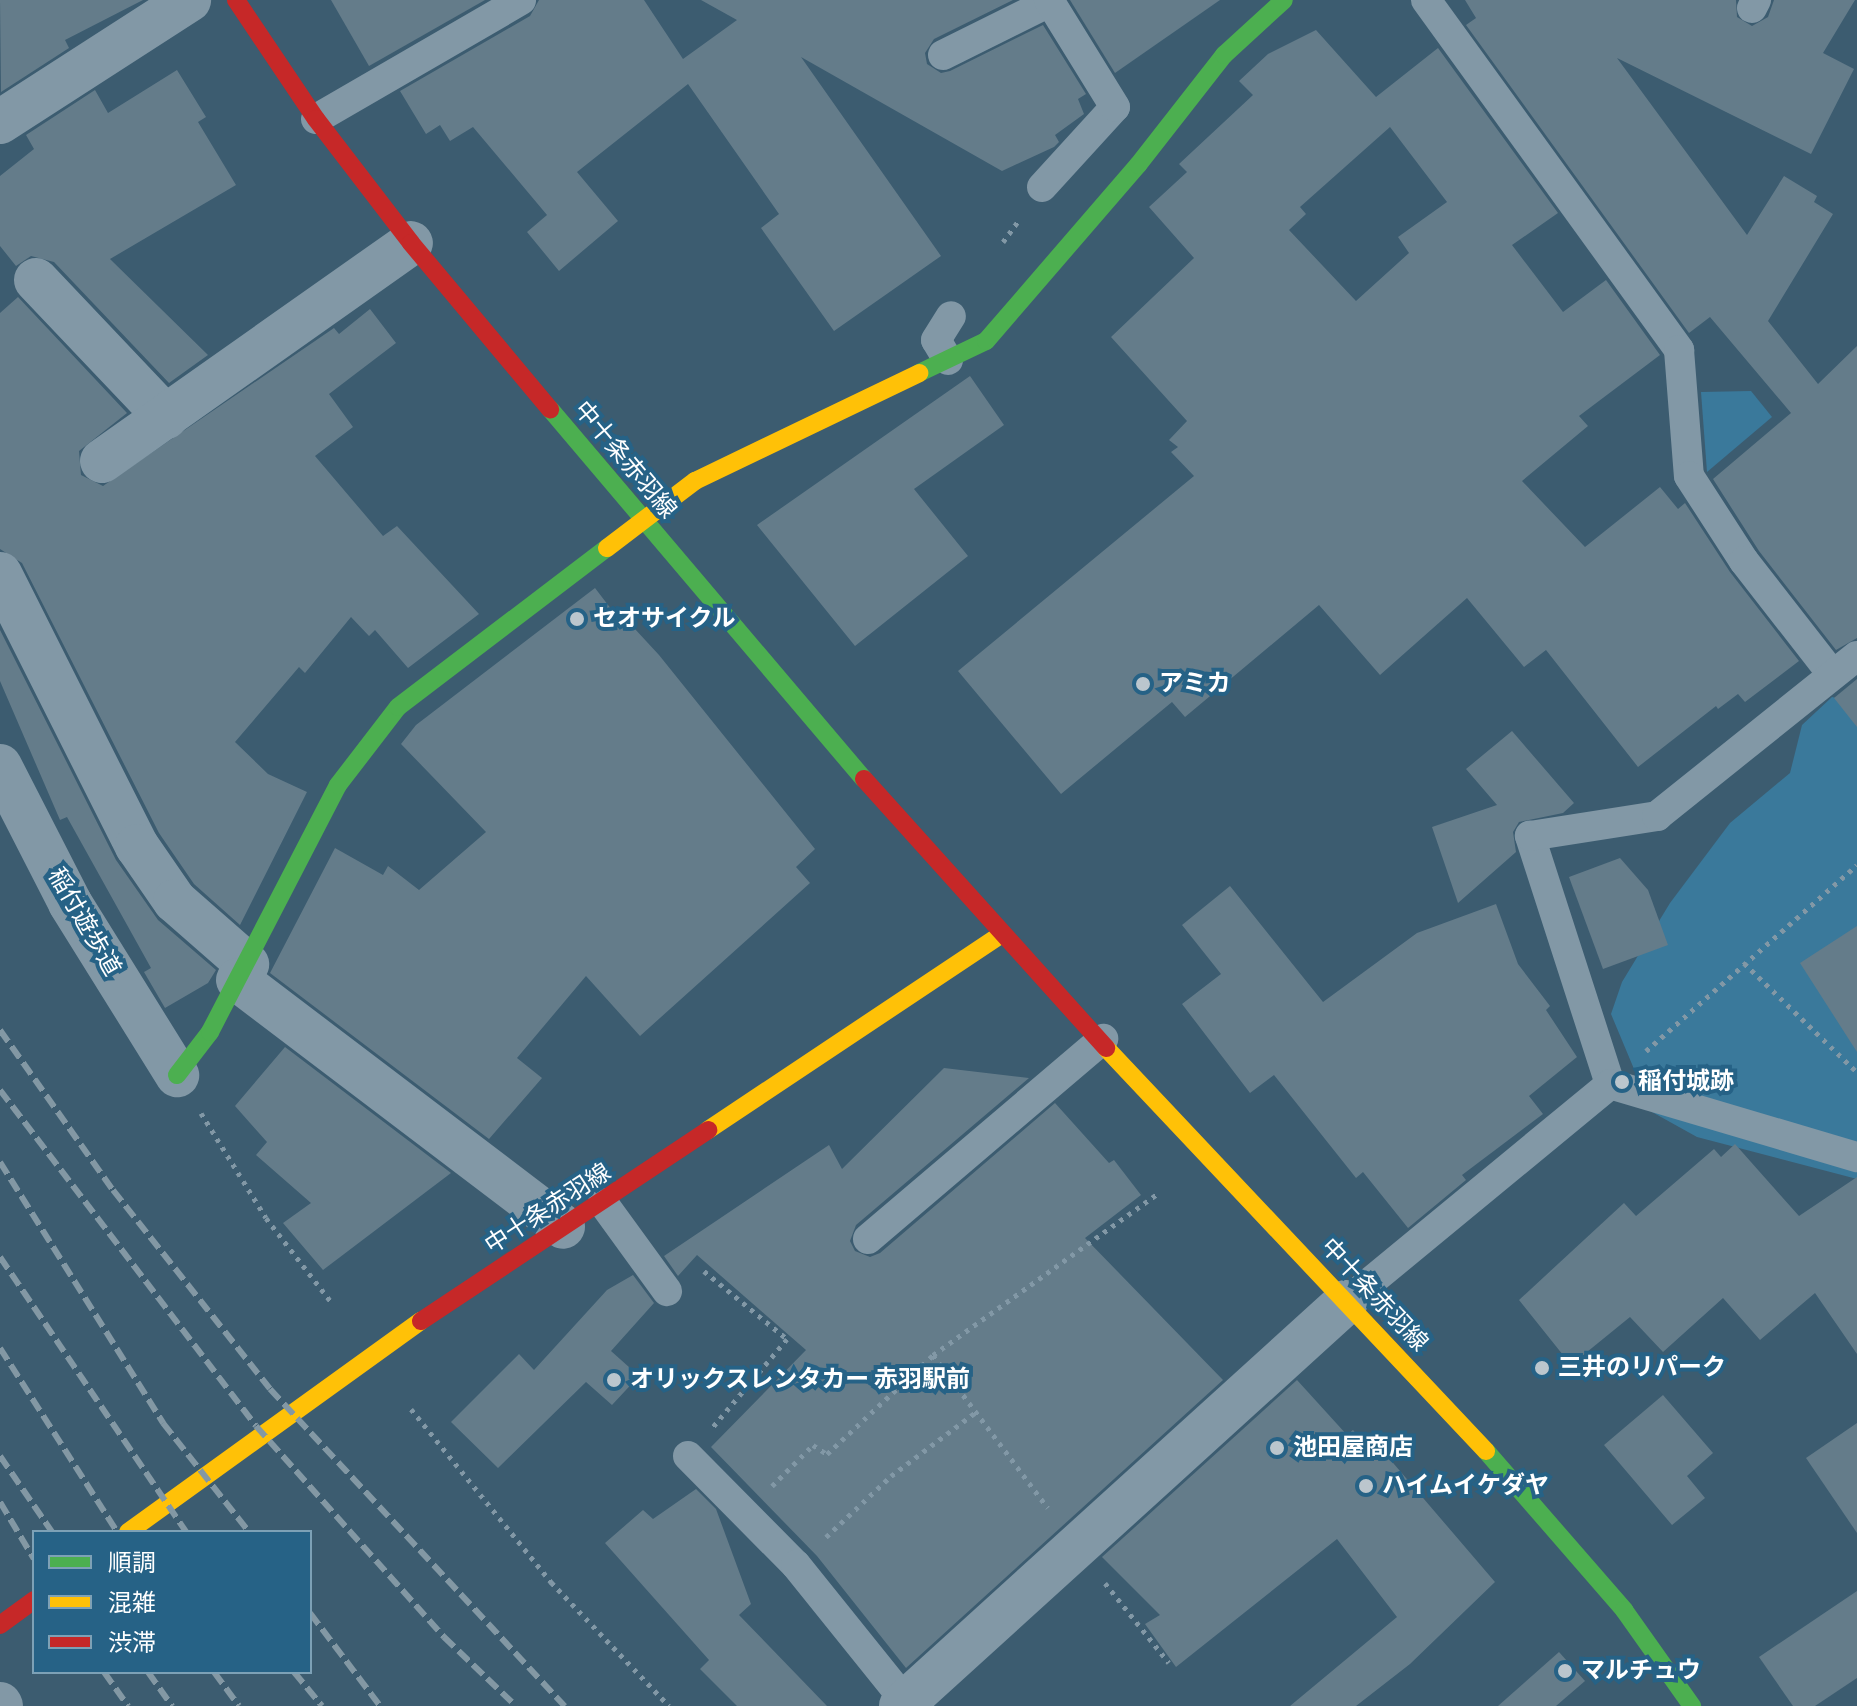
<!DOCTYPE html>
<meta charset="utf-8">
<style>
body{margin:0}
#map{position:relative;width:1857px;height:1706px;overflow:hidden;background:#3c5c70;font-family:"Source Sans 3","Noto Sans JP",sans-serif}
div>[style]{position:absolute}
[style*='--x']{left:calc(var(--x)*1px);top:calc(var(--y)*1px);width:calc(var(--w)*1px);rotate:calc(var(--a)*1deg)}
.green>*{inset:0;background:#3a799b}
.building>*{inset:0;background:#647c8a}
.path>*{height:5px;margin-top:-2.5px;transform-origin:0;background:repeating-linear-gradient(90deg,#8298a6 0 4px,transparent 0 10px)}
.lane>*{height:30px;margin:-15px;padding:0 15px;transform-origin:15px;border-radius:15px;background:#8298a6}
.street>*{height:44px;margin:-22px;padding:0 22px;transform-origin:22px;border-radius:22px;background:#8298a6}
.fast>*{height:18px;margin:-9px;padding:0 9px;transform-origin:9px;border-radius:9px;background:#4caf50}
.slow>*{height:18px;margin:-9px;padding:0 9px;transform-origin:9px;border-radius:9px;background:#ffc107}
.jam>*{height:18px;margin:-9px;padding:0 9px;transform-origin:9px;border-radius:9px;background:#c62828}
.rail>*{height:6px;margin-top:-3px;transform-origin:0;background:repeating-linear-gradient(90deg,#8398a4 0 14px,transparent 0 20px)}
.dots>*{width:22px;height:22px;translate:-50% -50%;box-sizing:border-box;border:4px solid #266286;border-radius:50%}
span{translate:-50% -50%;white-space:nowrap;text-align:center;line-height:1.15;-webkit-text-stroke:8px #266286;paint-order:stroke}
.street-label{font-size:24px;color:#fff}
.poi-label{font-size:24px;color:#fff;font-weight:700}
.left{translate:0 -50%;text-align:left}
.legend{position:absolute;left:32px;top:1530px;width:280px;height:144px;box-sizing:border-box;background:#266286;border:2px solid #7da1b6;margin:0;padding:10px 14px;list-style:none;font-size:24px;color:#fff}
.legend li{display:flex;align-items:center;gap:16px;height:40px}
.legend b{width:40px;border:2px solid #7da1b6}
</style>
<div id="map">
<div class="green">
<div style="clip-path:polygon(1751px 391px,1772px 417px,1707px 472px,1701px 392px)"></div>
<div style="clip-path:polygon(1832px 697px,1857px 703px,1857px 1179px,1697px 1137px,1652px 1112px,1611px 1014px,1622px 982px,1670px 903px,1730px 823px,1790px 773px,1802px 725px)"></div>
</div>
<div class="building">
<div style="clip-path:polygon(0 0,143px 0,65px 40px,69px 48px,1px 92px)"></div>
<div style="clip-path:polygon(331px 0,485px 0,369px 66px)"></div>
<div style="clip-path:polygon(539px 0,644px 0,683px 59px,737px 20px,701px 0,1013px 0,934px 39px,925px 53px,927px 64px,941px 73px,950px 71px,1043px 25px,1086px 94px,1078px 99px,1084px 114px,1055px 135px,1059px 142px,1054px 147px,1002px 171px,801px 57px,941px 256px,834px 331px,761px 228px,779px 214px,688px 84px,577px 172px,618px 221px,559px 271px,527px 232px,547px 215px,473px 127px,450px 141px,440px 125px,426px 134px,400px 91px,530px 16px)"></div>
<div style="clip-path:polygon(1070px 0,1220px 0,1115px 73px)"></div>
<div style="clip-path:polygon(1465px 0,1736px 0,1737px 17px,1752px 26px,1768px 17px,1774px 0,1855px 0,1823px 53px,1854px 69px,1811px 154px,1617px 58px,1747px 235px,1784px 176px,1817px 196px,1814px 202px,1833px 214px,1768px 321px,1818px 384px,1857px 346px,1857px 638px,1836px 650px,1759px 551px,1713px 479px,1791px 413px,1710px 317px,1689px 333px,1466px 25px,1476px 18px)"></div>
<div style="clip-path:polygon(evenodd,1316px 30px,1376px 97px,1438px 48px,1558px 213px,1512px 245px,1563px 312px,1606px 280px,1660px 355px,1579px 416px,1588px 426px,1522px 481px,1585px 547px,1660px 487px,1678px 509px,1685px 503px,1730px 572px,1799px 661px,1745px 702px,1738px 694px,1718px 709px,1716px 706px,1638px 767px,1546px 650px,1524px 667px,1467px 598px,1380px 675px,1319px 605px,1185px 717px,1172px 702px,1061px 794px,958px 671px,1194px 476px,1171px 452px,1178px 447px,1169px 440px,1187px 421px,1111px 337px,1194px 258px,1149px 207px,1187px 172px,1179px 164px,1253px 95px,1239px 81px,1268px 54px,1316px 30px,1390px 127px,1447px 202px,1398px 237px,1409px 253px,1356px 301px,1289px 230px,1306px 214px,1300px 207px,1390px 127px)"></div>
<div style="clip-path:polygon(177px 70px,206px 117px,198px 122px,236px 185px,110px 259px,208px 355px,169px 383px,54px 262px,31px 256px,16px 266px,0 246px,0 176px,34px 149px,26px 135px,95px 90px,108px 113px)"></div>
<div style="clip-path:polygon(18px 297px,127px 413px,79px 451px,81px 475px,103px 486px,334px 328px,339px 334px,370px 309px,396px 343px,329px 394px,353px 427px,315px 456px,383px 536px,397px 526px,479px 614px,408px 668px,375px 630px,369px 636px,351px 617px,305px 673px,299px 667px,235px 742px,268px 774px,307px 792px,240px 925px,194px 884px,159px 833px,22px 563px,0 549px,0 313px)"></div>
<div style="clip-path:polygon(970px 376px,1004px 425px,914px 489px,968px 556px,855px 646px,757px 525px)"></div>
<div style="clip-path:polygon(595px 588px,618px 618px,622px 615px,659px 655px,815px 849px,796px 867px,810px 883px,640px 1036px,586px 976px,517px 1058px,542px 1078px,489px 1139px,270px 973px,335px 848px,383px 875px,388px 866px,419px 890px,486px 832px,401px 744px,416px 725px)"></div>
<div style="clip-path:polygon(0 630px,116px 860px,158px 920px,216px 970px,208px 983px,165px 1008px,144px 972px,151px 968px,67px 817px,60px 820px,0 681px)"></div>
<div style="clip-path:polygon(1857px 679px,1857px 727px,1834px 698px)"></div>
<div style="clip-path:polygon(1512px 731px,1574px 803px,1563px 813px,1519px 822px,1513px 832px,1516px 852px,1458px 903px,1432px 827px,1497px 805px,1466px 769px)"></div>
<div style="clip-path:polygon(1620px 858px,1648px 890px,1668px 945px,1603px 969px,1569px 877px)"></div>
<div style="clip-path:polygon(1230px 886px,1323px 1002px,1417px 933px,1496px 904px,1518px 964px,1550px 1006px,1546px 1010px,1577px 1057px,1529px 1096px,1543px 1114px,1462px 1175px,1466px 1180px,1408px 1228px,1363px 1172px,1356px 1178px,1274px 1075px,1250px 1093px,1182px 1004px,1221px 974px,1182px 925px)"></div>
<div style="clip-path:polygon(1857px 926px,1857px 1052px,1800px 963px)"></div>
<div style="clip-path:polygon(285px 1047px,451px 1173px,323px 1270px,283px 1223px,311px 1203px,256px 1155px,267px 1142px,235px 1106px)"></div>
<div style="clip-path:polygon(944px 1068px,1029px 1078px,856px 1225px,850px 1241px,855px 1251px,870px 1257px,880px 1253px,1055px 1103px,1109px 1163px,1114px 1160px,1141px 1195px,1085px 1238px,1223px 1380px,906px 1668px,817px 1556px,711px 1447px,806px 1350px,697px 1255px,678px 1276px,664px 1256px,829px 1145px,842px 1169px)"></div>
<div style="clip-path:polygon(1735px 1144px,1799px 1216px,1857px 1177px,1857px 1354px,1815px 1293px,1760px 1340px,1723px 1298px,1663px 1352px,1630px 1317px,1571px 1365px,1519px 1300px,1624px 1203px,1636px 1216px,1714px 1149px,1721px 1157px)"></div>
<div style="clip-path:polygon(633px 1275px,654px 1303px,611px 1351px,639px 1376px,612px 1405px,586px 1382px,498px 1468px,451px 1422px,519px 1354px,534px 1370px,607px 1290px)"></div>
<div style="clip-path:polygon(1297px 1380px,1347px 1435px,1353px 1430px,1374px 1456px,1382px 1450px,1495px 1582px,1410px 1664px,1356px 1706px,1290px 1706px,1397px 1617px,1337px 1539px,1176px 1667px,1145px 1624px,1160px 1615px,1102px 1557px)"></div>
<div style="clip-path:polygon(1663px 1395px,1713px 1453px,1687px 1476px,1705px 1498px,1672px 1525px,1604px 1445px)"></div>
<div style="clip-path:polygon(1857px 1423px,1857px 1533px,1806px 1458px)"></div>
<div style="clip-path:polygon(696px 1489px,716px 1509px,751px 1604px,739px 1615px,827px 1706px,737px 1706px,700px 1669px,709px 1660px,605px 1543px,643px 1510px,653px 1519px)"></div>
<div style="clip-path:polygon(1857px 1591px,1857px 1678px,1815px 1706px,1793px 1706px,1759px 1657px)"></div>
<div style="clip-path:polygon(1559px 1652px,1585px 1681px,1556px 1706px,1498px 1706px)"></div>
</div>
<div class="path">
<div style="--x:1003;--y:242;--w:26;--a:-54"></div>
<div style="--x:1744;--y:963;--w:157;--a:44"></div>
<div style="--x:1646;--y:1051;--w:281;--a:-41.4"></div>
<div style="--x:201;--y:1113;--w:123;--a:58.2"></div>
<div style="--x:266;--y:1218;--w:108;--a:52.2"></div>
<div style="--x:704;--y:1271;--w:107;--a:39.3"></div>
<div style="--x:787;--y:1339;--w:115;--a:130.1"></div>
<div style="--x:933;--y:1355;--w:191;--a:53.1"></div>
<div style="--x:411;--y:1409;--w:223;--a:51"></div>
<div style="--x:551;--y:1582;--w:171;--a:46.4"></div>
<div style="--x:772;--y:1486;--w:58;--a:-45"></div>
<div style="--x:813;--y:1445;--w:17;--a:33"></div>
<div style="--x:827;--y:1454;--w:145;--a:-43"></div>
<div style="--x:933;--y:1355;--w:279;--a:-35.7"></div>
<div style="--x:826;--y:1537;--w:89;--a:-43.2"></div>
<div style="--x:891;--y:1476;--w:106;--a:-37"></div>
<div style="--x:1105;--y:1583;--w:102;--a:51.3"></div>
</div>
<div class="lane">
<div style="--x:1426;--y:0;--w:432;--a:54.1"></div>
<div style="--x:1679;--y:350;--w:126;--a:85.5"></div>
<div style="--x:1689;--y:476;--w:101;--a:57.1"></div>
<div style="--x:1744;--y:561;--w:143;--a:52.1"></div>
<div style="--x:1752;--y:8;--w:9;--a:-63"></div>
<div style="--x:943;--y:55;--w:119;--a:-26.4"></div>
<div style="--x:316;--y:119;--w:237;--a:-30.1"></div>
<div style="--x:1042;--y:187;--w:108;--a:-47.6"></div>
<div style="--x:1115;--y:107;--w:126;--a:-121.7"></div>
<div style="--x:948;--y:360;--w:23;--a:-121"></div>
<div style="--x:936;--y:340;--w:28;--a:-58"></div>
<div style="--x:1610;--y:1084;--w:261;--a:-107.9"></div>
<div style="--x:1530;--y:836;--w:129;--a:-8.9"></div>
<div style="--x:1657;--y:816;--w:256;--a:-38.7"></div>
<div style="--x:1610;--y:1084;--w:258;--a:16.5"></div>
<div style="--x:603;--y:1203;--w:109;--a:54"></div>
<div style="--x:868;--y:1239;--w:309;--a:-40.4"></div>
<div style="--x:1346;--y:1302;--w:342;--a:-39.5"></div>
<div style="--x:688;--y:1456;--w:153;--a:45.3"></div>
<div style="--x:796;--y:1565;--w:176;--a:51.2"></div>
</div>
<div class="street">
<div style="--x:0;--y:122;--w:225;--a:-32.8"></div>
<div style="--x:36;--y:280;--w:189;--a:46.5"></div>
<div style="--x:102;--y:461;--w:378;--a:-35.2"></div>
<div style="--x:0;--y:574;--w:305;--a:63.3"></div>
<div style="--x:137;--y:846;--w:67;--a:55.4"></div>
<div style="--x:175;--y:901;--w:96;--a:41.2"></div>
<div style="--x:0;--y:766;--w:154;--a:62.9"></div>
<div style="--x:70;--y:903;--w:203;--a:58.1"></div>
<div style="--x:238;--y:980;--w:408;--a:37.2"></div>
<div style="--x:0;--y:1704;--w:2;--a:63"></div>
<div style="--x:901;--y:1706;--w:601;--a:-42.24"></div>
</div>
<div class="fast">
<div style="--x:919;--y:373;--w:74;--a:-25.5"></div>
<div style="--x:986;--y:341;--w:233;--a:-49.2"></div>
<div style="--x:1138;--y:165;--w:140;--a:-52"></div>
<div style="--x:1224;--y:55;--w:81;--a:-42.5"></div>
<div style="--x:550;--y:409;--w:485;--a:49.7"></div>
<div style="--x:177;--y:1075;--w:54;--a:-52.5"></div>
<div style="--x:210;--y:1032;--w:278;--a:-62.6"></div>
<div style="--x:338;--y:785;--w:98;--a:-52.4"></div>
<div style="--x:398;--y:707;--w:263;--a:-37.3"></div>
<div style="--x:1486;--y:1451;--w:211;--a:49"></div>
<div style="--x:1624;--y:1610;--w:118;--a:54.7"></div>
</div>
<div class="slow">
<div style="--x:607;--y:548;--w:111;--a:-37.3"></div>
<div style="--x:695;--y:481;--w:249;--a:-25.7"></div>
<div style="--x:1106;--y:1048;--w:554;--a:46.68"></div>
<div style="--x:708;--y:1130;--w:351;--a:-33.7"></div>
<div style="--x:128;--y:1532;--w:361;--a:-35.8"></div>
</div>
<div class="jam">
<div style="--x:236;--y:0;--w:143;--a:56.1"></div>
<div style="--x:316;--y:119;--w:156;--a:52.5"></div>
<div style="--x:411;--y:243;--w:217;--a:50.1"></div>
<div style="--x:864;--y:779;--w:362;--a:48"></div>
<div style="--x:421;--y:1321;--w:345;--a:-33.6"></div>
<div style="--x:0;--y:1625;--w:42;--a:-36.3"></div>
</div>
<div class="rail">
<div style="--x:0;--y:1030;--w:196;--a:54.8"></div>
<div style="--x:113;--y:1190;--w:253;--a:51.7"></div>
<div style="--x:270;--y:1389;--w:433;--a:47.1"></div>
<div style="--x:0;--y:1090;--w:422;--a:52.7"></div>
<div style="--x:256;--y:1426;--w:283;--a:48.3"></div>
<div style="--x:444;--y:1637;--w:100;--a:43.8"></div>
<div style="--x:0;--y:1162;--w:308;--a:58"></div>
<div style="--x:163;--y:1423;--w:139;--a:51.7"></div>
<div style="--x:0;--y:1257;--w:332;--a:55.9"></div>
<div style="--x:0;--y:1348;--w:218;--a:57.5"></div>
<div style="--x:0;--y:1456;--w:92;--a:55.6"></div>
<div style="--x:0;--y:1502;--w:66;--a:59.2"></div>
<div style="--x:310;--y:1613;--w:116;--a:53"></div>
<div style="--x:104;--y:1672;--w:42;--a:54.8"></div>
<div style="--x:148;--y:1672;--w:42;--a:54.8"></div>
<div style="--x:214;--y:1672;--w:42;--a:53.7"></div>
<div style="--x:294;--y:1672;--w:44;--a:50.5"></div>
</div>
<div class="dots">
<div style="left:577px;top:619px;background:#bbc6cd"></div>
<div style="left:1143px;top:684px;background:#bbc6cd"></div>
<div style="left:1622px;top:1082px;background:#bbc6cd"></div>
<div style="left:1542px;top:1368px;background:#bbc6cd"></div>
<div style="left:614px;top:1380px;background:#bbc6cd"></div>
<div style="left:1277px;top:1448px;background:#bbc6cd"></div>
<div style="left:1366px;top:1486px;background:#bbc6cd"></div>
<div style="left:1565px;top:1671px;background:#bbc6cd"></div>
</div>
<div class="street-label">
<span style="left:625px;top:460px;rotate:50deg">中十条赤羽線</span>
<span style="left:84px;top:922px;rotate:60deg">稲付遊歩道</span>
<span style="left:548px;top:1209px;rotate:-33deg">中十条赤羽線</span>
<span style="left:1374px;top:1295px;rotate:47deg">中十条赤羽線</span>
</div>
<div class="poi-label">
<span class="left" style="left:593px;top:619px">セオサイクル</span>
<span class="left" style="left:1159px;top:684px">アミカ</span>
<span class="left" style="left:1638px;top:1082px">稲付城跡</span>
<span class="left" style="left:1558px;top:1368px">三井のリパーク</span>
<span class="left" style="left:630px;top:1380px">オリックスレンタカー 赤羽駅前</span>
<span class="left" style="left:1293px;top:1448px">池田屋商店</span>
<span class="left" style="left:1382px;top:1486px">ハイムイケダヤ</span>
<span class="left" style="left:1581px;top:1671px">マルチュウ</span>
</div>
<ul class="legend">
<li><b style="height:10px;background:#4caf50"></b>順調</li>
<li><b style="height:10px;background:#ffc107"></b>混雑</li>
<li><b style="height:10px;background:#c62828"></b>渋滞</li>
</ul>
</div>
